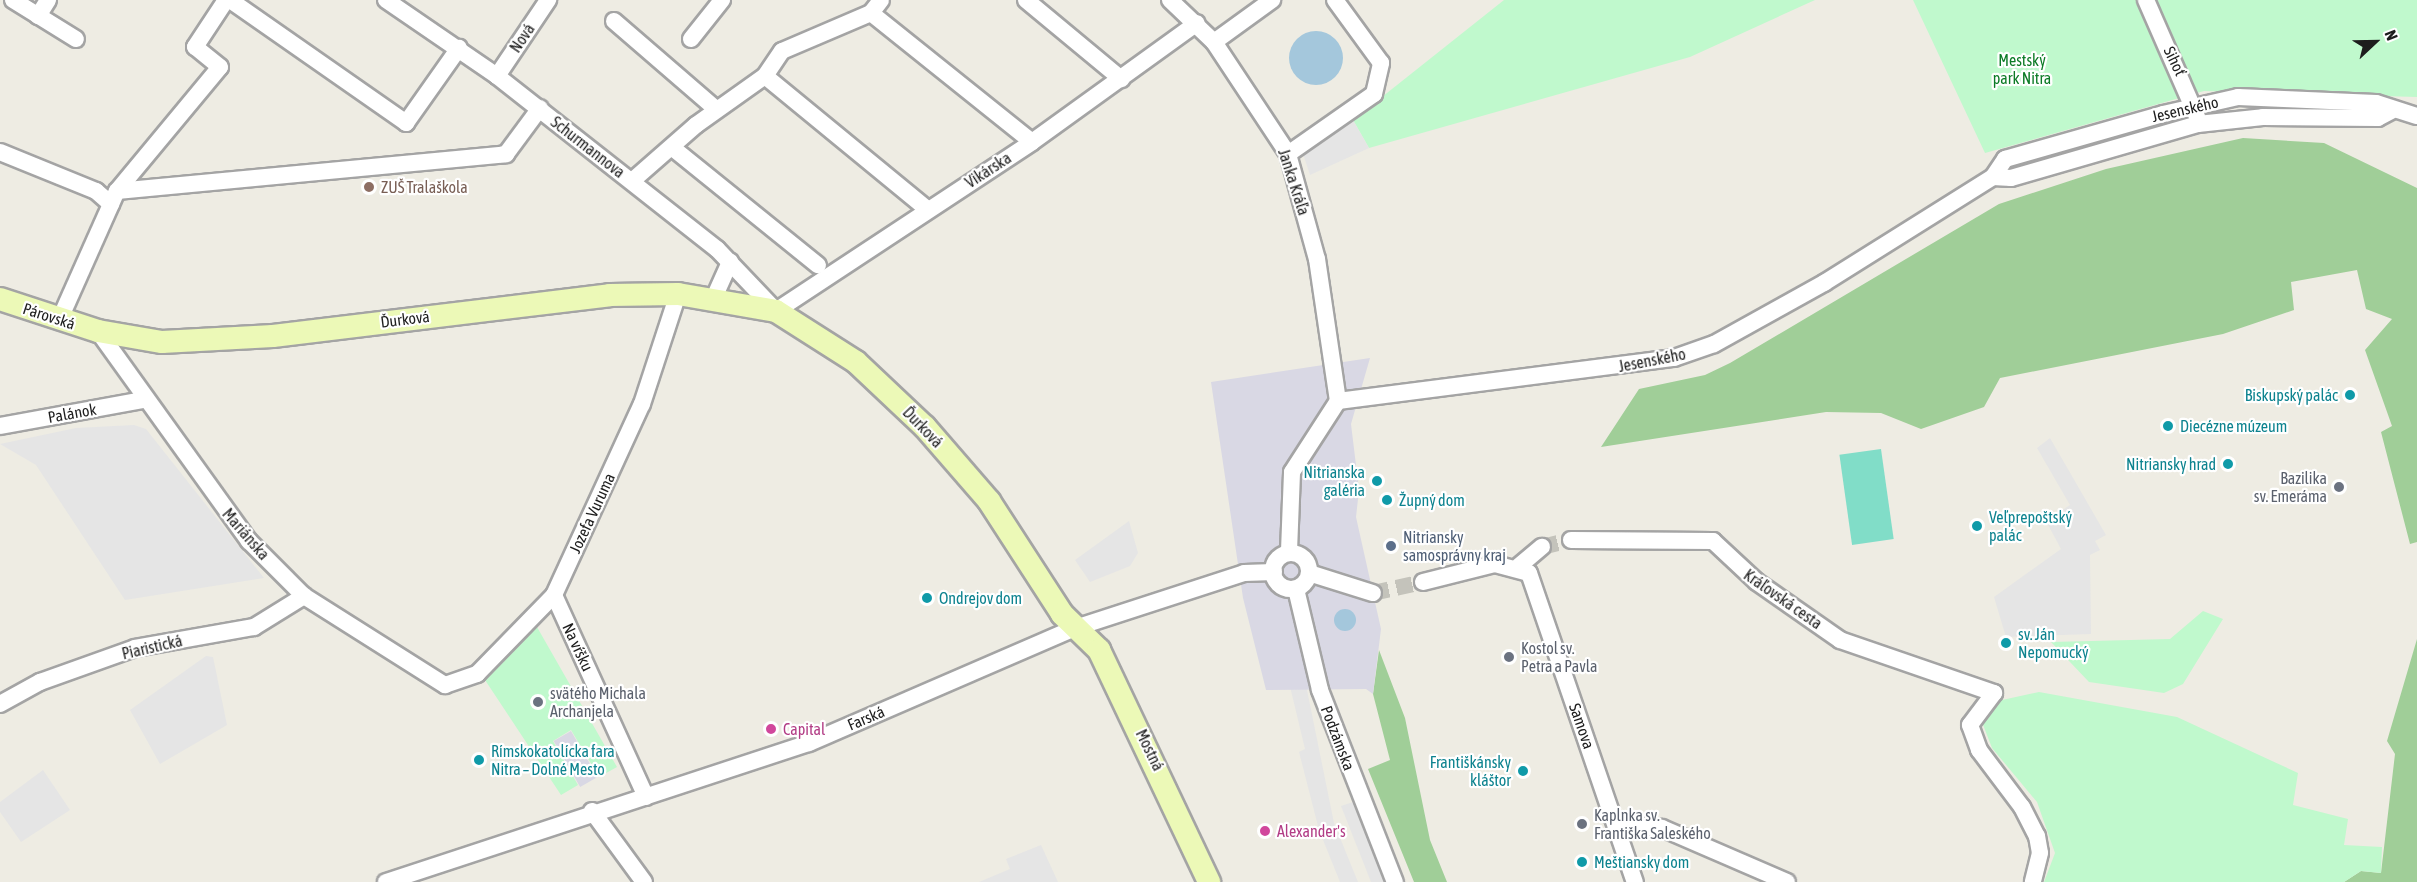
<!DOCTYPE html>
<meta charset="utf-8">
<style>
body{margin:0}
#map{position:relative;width:2417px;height:882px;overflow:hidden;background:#eeece3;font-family:"Asap Condensed",sans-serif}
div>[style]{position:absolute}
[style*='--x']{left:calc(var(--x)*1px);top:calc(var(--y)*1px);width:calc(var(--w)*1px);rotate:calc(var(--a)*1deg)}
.forest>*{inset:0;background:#a0ce98}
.park>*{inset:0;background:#c0f9cd}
.pitch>*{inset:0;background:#81ddc8;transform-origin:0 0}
.parking>*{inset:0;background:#e5e5e5}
.plaza>*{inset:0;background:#d9d8e4;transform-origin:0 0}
.water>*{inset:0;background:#a4c7dc}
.round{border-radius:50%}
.street-tunnel>*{height:16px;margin-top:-8px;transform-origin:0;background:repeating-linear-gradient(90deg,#c4c3bb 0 16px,transparent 0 24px)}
.roads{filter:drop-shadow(2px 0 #a4a4a4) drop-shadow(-2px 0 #a4a4a4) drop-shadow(0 2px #a4a4a4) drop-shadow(0 -2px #a4a4a4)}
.street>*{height:16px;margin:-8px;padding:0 8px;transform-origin:8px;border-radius:8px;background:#fff}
.street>.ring{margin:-8px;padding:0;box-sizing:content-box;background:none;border:16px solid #fff;border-radius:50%}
.secondary>*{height:22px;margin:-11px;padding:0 11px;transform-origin:11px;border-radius:11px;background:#ecf9b7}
.dots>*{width:16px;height:16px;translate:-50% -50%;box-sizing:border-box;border:3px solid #fff;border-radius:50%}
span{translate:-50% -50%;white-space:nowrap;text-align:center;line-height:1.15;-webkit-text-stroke:4.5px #fff;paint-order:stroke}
.street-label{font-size:16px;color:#1d1d1d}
.park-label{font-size:16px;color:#0c7b26}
.education-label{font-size:16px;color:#785e54}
.left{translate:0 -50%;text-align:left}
.culture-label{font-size:16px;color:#0d838f}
.right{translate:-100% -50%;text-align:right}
.worship-label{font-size:16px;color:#5b616d}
.service-label{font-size:16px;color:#4e5e75}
.hotel-label{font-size:16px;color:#b23c85}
.north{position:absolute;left:2345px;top:12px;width:60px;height:60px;-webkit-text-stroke:4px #fff;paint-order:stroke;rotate:68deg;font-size:16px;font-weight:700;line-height:24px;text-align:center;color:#1d1d1d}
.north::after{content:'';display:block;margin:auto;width:21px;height:27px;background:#1d1d1d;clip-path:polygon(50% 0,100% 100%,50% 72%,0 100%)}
</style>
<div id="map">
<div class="forest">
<div style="clip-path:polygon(2243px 138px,2324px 143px,2417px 188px,2417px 542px,2410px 544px,2381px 432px,2392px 426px,2365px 350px,2392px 319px,2366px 309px,2357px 270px,2291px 282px,2294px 310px,2223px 334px,2000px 378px,1984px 407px,1921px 429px,1881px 413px,1826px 412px,1601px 447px,1639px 389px,1705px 375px,1730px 363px,1999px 204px,2106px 169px)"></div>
<div style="clip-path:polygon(2417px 639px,2417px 882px,2344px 882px,2361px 871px,2381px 873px,2395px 754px,2387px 741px)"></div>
<div style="clip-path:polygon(1379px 650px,1405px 718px,1430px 840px,1447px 882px,1414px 882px,1368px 769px,1390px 760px,1373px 694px)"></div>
</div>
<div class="park">
<div style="clip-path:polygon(1504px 0,1815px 0,1690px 57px,1369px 148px,1353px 120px)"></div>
<div style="clip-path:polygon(1913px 0,2417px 0,2417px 97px,2204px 91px,1985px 153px)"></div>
<div style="clip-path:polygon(2203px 611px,2223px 619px,2183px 684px,2164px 693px,2089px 682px,2051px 642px,2170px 639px)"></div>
<div style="clip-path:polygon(537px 627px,617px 767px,599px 777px,571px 730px,553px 741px,578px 785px,561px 795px,485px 680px)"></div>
<div style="clip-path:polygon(2039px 692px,2177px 717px,2298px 773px,2293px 805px,2348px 819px,2344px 845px,2382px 847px,2381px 873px,2361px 871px,2344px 882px,2044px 882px,2055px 853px,2037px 802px,1992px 748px,1982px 722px,2002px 700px)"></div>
</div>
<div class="pitch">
<div style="left:1881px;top:449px;width:91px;height:42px;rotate:82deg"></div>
</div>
<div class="parking">
<div style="clip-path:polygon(1353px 120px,1369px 148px,1310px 175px,1298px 139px)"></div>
<div style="clip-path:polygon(134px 425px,146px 429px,264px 578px,125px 600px,36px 465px,0 444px,76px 428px)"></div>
<div style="clip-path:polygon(2050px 438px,2106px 535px,2095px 541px,2100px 550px,2090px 555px,2091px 634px,2006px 637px,1994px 597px,2061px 549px,2046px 521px,2070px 505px,2037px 448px)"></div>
<div style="clip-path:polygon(1129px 521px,1138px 553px,1130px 566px,1090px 582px,1075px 560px)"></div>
<div style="clip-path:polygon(1294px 626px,1334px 823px,1358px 882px,1340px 882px,1319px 830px,1299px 752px,1305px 749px,1276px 628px)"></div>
<div style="clip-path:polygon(206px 656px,213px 657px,227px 725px,160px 764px,130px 710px)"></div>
<div style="clip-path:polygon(43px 770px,70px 810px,21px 842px,0 812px,0 802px)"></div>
<div style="clip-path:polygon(1353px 802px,1386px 882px,1371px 882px,1341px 806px)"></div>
<div style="clip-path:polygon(1041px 845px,1058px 882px,979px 882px,1010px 869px,1006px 859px)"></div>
</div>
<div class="plaza">
<div style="clip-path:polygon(1370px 358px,1351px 424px,1359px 490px,1356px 517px,1381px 629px,1373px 694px,1366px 689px,1266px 690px,1243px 598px,1211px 382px)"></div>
<div style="left:571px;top:731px;width:53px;height:20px;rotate:60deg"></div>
</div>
<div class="water">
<div class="round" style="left:1289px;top:31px;width:54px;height:54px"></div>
<div class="round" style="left:1334px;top:609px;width:22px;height:22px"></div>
</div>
<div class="street-tunnel">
<div style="--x:1542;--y:547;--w:30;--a:-14"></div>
<div style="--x:1373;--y:593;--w:51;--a:-12.4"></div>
</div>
<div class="roads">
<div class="street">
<div style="--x:13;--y:0;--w:74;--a:31.8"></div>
<div style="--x:230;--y:0;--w:215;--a:34.9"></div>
<div style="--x:406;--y:123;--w:92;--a:-54.8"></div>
<div style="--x:386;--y:0;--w:135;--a:34.4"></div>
<div style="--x:497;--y:76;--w:280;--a:38.2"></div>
<div style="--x:717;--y:249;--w:86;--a:46.4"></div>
<div style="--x:776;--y:311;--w:307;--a:-33.4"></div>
<div style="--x:1032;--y:142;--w:203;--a:-35.8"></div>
<div style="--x:1026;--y:0;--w:124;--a:39.7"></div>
<div style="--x:1170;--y:0;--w:61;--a:43.7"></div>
<div style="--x:1214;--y:42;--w:134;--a:56.5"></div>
<div style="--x:1288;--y:154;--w:109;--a:74.6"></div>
<div style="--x:1317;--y:259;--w:144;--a:81.6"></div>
<div style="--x:2146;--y:0;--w:128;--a:66.4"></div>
<div style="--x:871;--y:13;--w:206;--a:38.7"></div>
<div style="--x:38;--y:16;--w:19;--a:-58"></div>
<div style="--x:614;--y:21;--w:135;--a:40.8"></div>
<div style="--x:691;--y:39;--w:50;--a:-51.5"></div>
<div style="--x:1214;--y:42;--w:72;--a:-35.9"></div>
<div style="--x:497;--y:76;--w:92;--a:-56.1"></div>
<div style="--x:765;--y:76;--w:210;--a:39.4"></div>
<div style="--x:674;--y:149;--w:185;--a:38.9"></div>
<div style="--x:0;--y:152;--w:104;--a:22.1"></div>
<div style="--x:96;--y:191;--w:20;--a:41"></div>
<div style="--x:1288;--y:154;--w:105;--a:-34.9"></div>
<div style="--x:1374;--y:94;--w:32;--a:-77"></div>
<div style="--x:1381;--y:63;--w:78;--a:-126.1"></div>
<div style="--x:1993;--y:177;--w:18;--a:3"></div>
<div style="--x:2011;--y:178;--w:195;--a:-16.1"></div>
<div style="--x:2198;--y:124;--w:65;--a:-6.1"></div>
<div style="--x:2263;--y:117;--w:115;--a:0.5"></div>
<div style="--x:2378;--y:118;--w:15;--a:-28"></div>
<div style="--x:632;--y:181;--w:85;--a:-41.2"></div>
<div style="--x:696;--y:125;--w:85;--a:-35.4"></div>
<div style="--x:765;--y:76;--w:30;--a:-56"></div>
<div style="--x:782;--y:51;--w:97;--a:-23.1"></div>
<div style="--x:871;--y:13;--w:16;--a:-52"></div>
<div style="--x:117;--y:191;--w:391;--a:-5.4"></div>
<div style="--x:506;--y:154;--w:57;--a:-53.5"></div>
<div style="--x:713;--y:300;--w:42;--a:-65.9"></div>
<div style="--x:59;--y:321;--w:142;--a:-66"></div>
<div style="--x:117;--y:191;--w:161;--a:-50.3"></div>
<div style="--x:220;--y:67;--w:32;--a:-141"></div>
<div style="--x:195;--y:47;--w:56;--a:-56.6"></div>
<div style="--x:98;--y:331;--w:259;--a:54.3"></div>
<div style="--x:249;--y:541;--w:78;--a:45"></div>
<div style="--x:304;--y:596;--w:167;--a:32.3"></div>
<div style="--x:445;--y:685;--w:34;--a:-19"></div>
<div style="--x:477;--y:674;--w:110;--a:-45.7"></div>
<div style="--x:554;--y:595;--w:210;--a:-65.3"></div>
<div style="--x:642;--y:404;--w:116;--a:-71.9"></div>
<div style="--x:1338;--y:401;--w:339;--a:-7.3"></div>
<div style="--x:1674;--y:358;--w:42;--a:-19.3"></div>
<div style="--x:1714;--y:344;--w:126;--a:-29"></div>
<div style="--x:1824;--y:283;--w:199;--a:-32.1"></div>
<div style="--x:1993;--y:177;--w:22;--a:-56"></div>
<div style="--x:2005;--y:159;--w:164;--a:-15.9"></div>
<div style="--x:2163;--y:114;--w:77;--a:-12.8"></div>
<div style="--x:2238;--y:97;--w:138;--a:2.5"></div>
<div style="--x:2376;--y:103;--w:43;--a:17.6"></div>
<div style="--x:0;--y:426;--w:145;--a:-10.3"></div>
<div style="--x:1571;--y:540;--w:142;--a:0.4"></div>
<div style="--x:1713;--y:541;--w:60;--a:43"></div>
<div style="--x:1757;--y:582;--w:101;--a:34.9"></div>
<div style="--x:1840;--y:640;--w:163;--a:19"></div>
<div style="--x:1994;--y:693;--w:40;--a:127"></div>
<div style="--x:1970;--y:725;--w:27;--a:70"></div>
<div style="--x:1979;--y:750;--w:71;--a:53"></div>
<div style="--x:2022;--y:807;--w:33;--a:63"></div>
<div style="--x:2037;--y:836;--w:17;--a:80"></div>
<div style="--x:2040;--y:853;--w:30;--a:104"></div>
<div style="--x:1289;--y:551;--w:79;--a:-87.8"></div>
<div style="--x:1292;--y:472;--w:85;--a:-57.1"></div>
<div class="ring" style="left:1273px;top:553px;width:20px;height:20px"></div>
<div style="--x:1519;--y:566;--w:30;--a:-40"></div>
<div style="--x:1309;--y:573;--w:67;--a:17.4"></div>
<div style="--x:1423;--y:582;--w:74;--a:-14"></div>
<div style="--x:1495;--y:564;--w:35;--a:15"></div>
<div style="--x:1529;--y:573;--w:327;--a:71.1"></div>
<div style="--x:1296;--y:589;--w:104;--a:76.6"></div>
<div style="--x:1320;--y:690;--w:206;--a:68.7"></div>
<div style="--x:554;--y:595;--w:222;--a:65.5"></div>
<div style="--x:0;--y:704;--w:46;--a:-28.8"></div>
<div style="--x:40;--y:682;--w:101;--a:-19.7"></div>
<div style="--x:135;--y:648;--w:121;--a:-10"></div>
<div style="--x:254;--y:627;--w:59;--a:-31.8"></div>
<div style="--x:592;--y:811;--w:88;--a:53.8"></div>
<div style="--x:1616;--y:824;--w:46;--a:5"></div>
<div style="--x:1662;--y:828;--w:136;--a:23.4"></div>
<div style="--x:386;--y:882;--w:445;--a:-18.2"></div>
<div style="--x:809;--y:743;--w:290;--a:-23.4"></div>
<div style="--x:1075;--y:628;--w:178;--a:-18"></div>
<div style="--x:1244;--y:573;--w:30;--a:-2"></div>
</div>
<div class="secondary">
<div style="--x:0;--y:299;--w:103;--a:18.1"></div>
<div style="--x:98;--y:331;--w:65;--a:9.8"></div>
<div style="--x:162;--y:342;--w:111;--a:-3.1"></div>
<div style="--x:273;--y:336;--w:339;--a:-6.9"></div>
<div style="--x:610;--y:295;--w:68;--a:-0.8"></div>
<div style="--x:678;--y:294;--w:99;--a:9.8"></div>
<div style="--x:776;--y:311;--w:95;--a:32.5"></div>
<div style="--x:856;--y:362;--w:95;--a:43.3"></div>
<div style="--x:925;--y:427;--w:98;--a:49.1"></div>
<div style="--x:989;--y:501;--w:135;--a:57.1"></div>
<div style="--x:1062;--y:614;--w:52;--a:44.2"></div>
<div style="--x:1099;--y:650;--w:257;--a:64.6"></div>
</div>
</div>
<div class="dots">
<div style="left:369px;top:187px;background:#8d6e63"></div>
<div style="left:2350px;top:395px;background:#0f9aa8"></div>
<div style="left:2168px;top:426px;background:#0f9aa8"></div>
<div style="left:2228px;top:464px;background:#0f9aa8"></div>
<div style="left:1377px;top:481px;background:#0f9aa8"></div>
<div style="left:2339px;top:487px;background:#6b7280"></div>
<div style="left:1387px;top:500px;background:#0f9aa8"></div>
<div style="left:1977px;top:526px;background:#0f9aa8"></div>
<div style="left:1391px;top:546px;background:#5c6f8a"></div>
<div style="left:927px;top:598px;background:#0f9aa8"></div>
<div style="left:2006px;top:643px;background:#0f9aa8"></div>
<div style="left:1509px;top:657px;background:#6b7280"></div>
<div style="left:538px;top:702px;background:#6b7280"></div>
<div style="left:771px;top:729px;background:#d1479c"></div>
<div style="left:479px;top:760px;background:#0f9aa8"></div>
<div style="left:1523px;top:771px;background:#0f9aa8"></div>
<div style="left:1582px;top:824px;background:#6b7280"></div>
<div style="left:1265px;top:831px;background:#d1479c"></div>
<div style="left:1582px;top:862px;background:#0f9aa8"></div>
</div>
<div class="street-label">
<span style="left:522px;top:38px;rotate:-56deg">Nová</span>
<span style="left:2175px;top:61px;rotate:64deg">Sihoť</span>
<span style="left:2185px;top:109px;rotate:-13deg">Jesenského</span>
<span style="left:588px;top:147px;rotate:38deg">Schurmannova</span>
<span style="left:988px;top:170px;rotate:-33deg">Vikárska</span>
<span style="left:1294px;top:182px;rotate:72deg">Janka Kráľa</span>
<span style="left:49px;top:316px;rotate:18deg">Párovská</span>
<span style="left:405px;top:319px;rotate:-7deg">Ďurková</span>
<span style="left:1652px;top:360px;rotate:-11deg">Jesenského</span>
<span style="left:72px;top:413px;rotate:-10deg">Palánok</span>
<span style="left:923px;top:427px;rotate:46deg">Ďurková</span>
<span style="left:592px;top:513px;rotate:-65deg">Jozefa Vuruma</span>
<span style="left:246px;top:534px;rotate:49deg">Mariánska</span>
<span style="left:1783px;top:599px;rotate:35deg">Kráľovská cesta</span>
<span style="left:152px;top:647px;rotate:-13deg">Piaristická</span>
<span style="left:578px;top:647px;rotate:65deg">Na vŕšku</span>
<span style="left:866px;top:718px;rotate:-23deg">Farská</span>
<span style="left:1582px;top:726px;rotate:71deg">Samova</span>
<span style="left:1338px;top:738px;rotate:69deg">Podzámska</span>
<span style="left:1150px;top:750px;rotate:64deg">Mostná</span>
</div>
<div class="park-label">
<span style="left:2022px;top:69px">Mestský<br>park Nitra</span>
</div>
<div class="education-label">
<span class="left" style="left:381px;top:187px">ZUŠ Tralaškola</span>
</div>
<div class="culture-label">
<span class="right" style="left:2338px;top:395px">Biskupský palác</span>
<span class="left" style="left:2180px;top:426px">Diecézne múzeum</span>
<span class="right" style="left:2216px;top:464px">Nitriansky hrad</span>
<span class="right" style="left:1365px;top:481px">Nitrianska<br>galéria</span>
<span class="left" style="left:1399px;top:500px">Župný dom</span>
<span class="left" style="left:1989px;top:526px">Veľprepoštský<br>palác</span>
<span class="left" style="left:939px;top:598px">Ondrejov dom</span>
<span class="left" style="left:2018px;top:643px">sv. Ján<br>Nepomucký</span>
<span class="left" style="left:491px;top:760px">Rímskokatolícka fara<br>Nitra – Dolné Mesto</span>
<span class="right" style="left:1511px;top:771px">Františkánsky<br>kláštor</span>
<span class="left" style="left:1594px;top:862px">Meštiansky dom</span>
</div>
<div class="worship-label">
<span class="right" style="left:2327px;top:487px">Bazilika<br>sv. Emeráma</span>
<span class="left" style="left:1521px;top:657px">Kostol sv.<br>Petra a Pavla</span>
<span class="left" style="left:550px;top:702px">svätého Michala<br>Archanjela</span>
<span class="left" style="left:1594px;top:824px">Kaplnka sv.<br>Františka Saleského</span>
</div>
<div class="service-label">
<span class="left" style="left:1403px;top:546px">Nitriansky<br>samosprávny kraj</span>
</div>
<div class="hotel-label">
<span class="left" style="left:783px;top:729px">Capital</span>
<span class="left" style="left:1277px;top:831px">Alexander's</span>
</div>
<div class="north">N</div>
</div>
